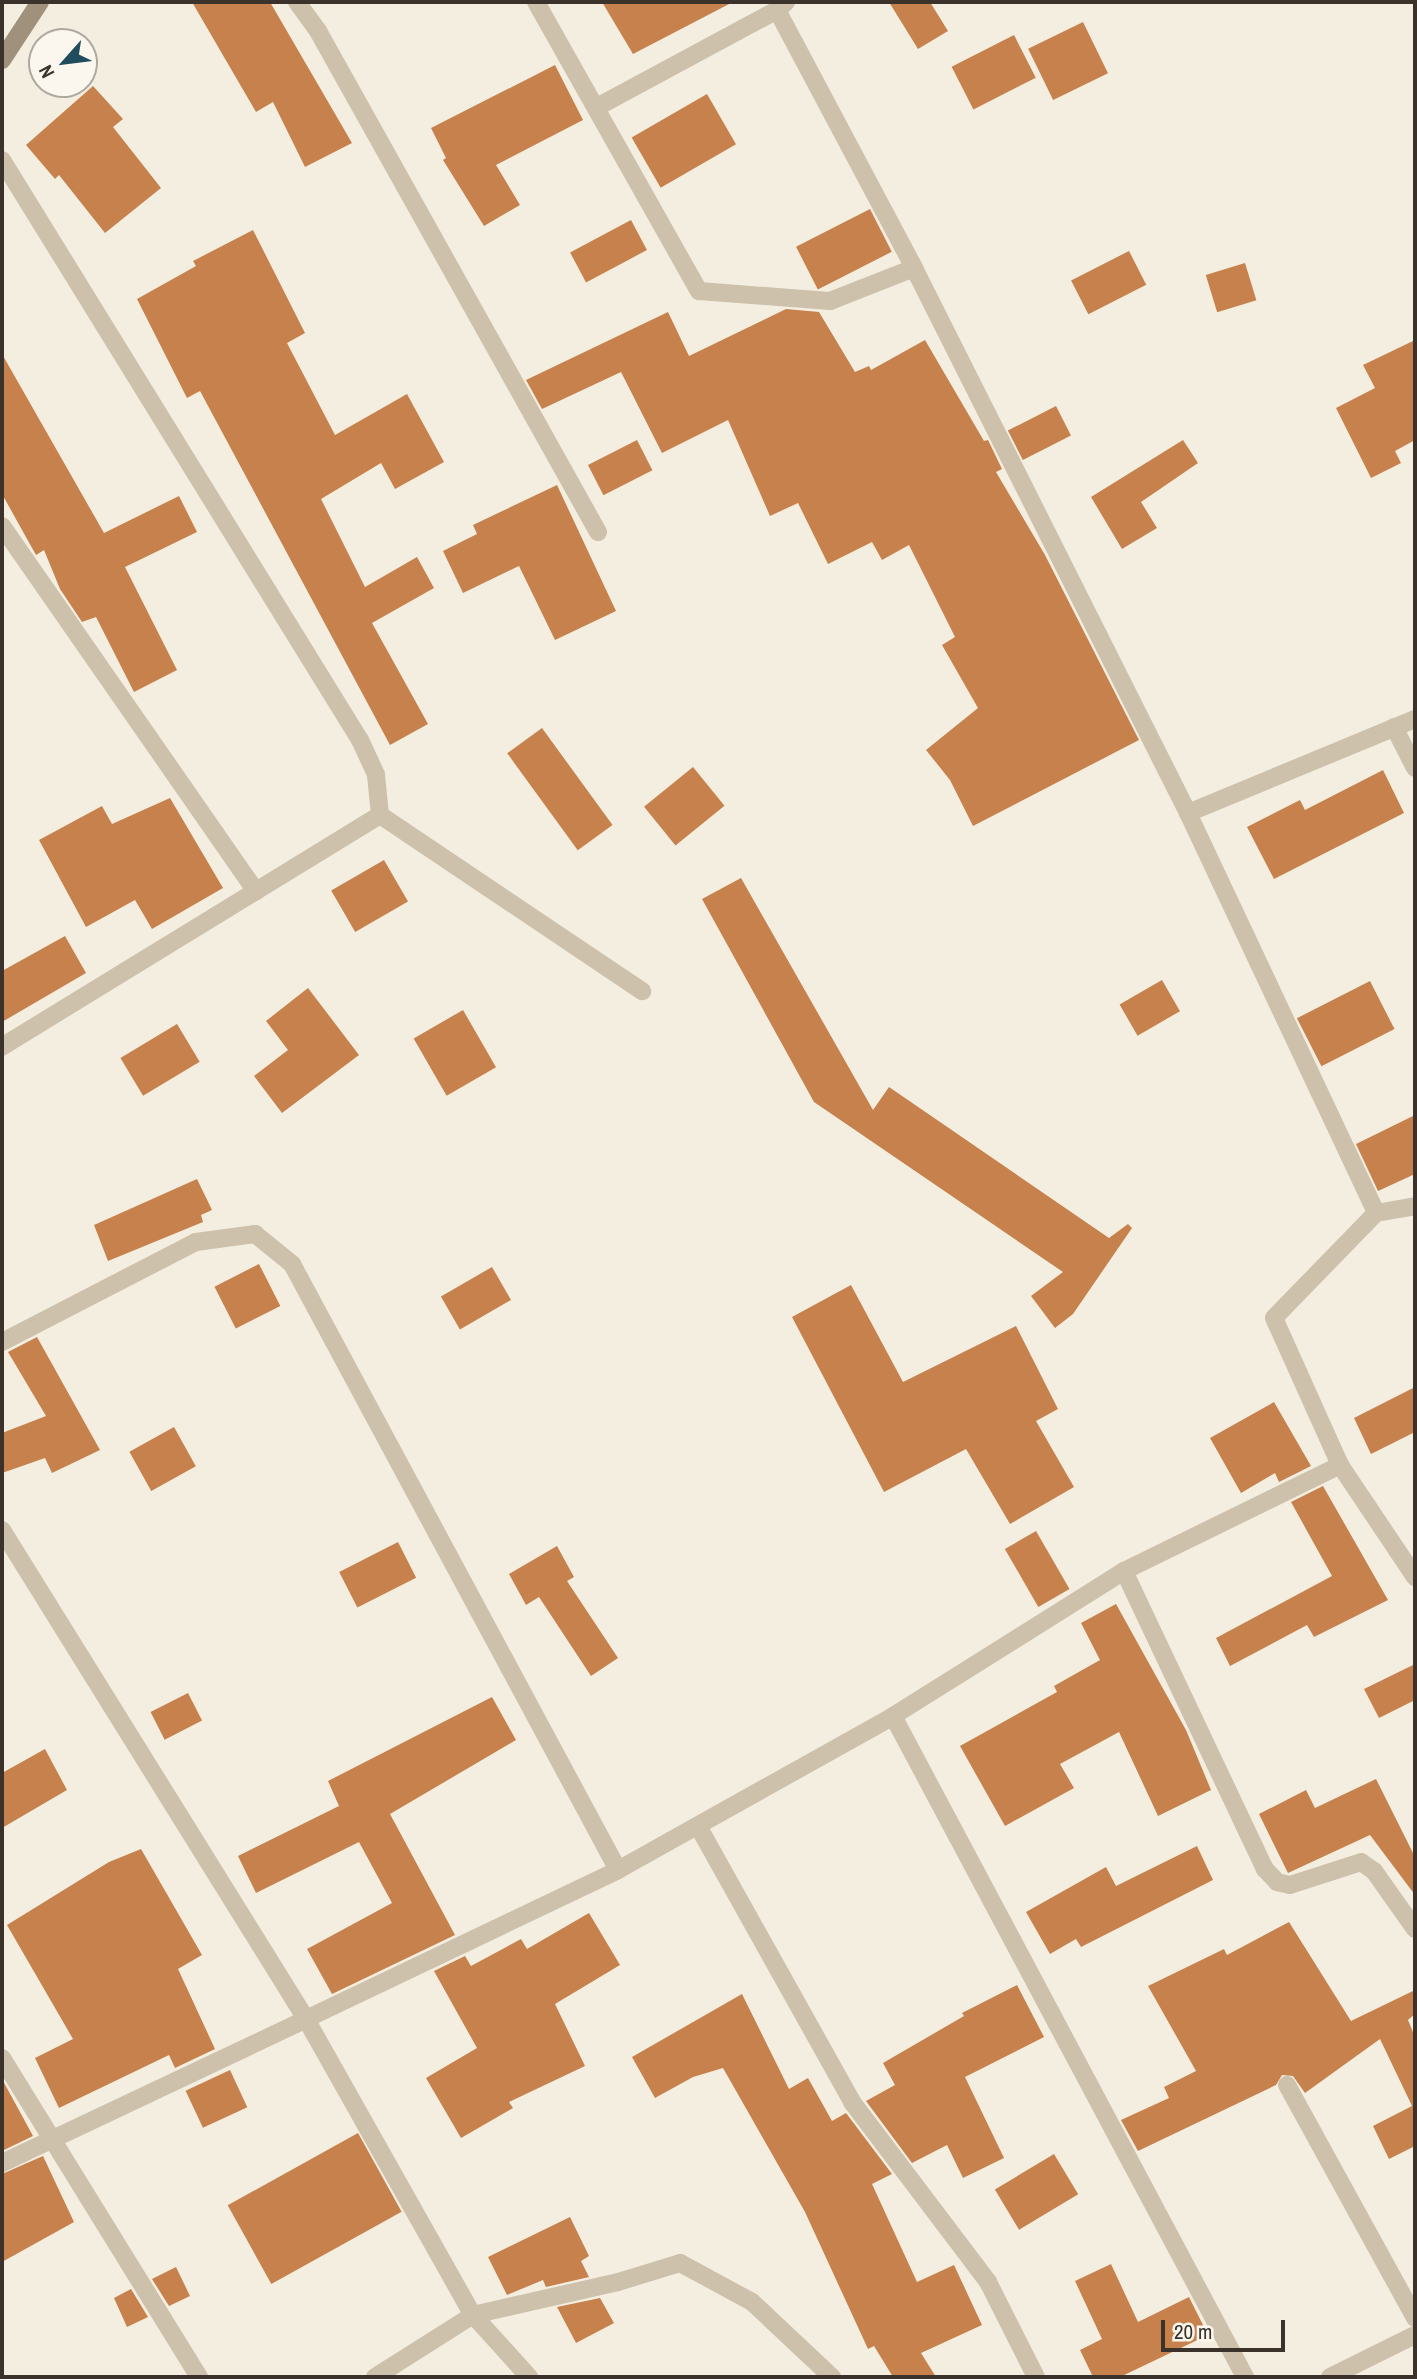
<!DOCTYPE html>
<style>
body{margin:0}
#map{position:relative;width:1417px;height:2379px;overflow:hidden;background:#f4eee1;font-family:"Archivo Narrow",sans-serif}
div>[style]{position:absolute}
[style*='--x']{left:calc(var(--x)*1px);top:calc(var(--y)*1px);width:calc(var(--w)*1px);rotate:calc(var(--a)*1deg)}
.building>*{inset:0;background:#c7814c;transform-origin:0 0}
.minor>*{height:18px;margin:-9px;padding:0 9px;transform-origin:9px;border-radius:9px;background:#cdc1ac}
.secondary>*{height:18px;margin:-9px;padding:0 9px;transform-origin:9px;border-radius:9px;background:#a0917d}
span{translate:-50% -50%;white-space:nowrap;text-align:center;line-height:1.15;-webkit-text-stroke:6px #fbf7ee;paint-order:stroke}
.frame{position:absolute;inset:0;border:4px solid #3b332b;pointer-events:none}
.north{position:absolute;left:28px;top:28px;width:70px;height:70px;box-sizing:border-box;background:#fbf7ee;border:2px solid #aea9a0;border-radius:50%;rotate:242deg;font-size:19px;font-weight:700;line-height:28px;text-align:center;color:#3b332b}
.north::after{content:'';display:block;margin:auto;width:24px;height:32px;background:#1f4d5d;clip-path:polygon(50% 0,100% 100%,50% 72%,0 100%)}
.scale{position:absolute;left:1161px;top:2320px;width:124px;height:32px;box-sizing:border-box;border:4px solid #3b332b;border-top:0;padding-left:9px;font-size:21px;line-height:24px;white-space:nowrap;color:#3b332b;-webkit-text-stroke:5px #fbf7ee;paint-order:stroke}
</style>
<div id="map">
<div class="building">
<div style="clip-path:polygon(192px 2px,270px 2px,352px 143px,305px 167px,273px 102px,256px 112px)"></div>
<div style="clip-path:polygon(602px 2px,733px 2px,633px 54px)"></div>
<div style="clip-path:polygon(889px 2px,930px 2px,948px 31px,918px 49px)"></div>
<div style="left:1083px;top:22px;width:57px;height:61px;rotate:64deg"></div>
<div style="left:1014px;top:35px;width:48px;height:70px;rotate:63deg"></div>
<div style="clip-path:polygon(555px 65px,583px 120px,496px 165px,520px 205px,484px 226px,443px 160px,446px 158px,431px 128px)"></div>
<div style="clip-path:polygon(93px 86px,123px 119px,113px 127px,161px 188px,105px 233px,59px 175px,55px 179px,26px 145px)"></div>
<div style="left:707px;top:94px;width:58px;height:87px;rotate:60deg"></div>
<div style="left:870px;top:209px;width:48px;height:83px;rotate:63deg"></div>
<div style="left:631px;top:220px;width:34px;height:69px;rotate:62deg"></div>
<div style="clip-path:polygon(253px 230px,305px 333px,287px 343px,335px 435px,407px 394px,444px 462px,395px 489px,381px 463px,321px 499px,365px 587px,417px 557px,434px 588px,372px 623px,428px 724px,390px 745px,200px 391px,187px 398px,137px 299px,196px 266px,193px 261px)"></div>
<div style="left:1129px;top:251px;width:38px;height:65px;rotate:63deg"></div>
<div style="left:1245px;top:263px;width:39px;height:41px;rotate:73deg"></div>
<div style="clip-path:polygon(786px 309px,819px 312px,855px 372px,869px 366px,871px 370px,925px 340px,984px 441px,988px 440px,1002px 469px,996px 472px,1045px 555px,1139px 740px,973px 826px,950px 780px,926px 750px,978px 708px,942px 645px,955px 637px,909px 545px,882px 560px,872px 542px,828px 564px,798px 503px,770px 516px,728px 420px,662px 453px,621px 372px,542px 409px,526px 380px,668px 312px,689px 356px)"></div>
<div style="clip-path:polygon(1415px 340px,1415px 440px,1395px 451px,1401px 463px,1371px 478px,1336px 408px,1375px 388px,1363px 365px)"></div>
<div style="clip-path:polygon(2px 354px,104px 533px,179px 496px,197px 532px,125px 567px,177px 670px,134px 692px,96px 617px,82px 622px,60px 589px,44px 550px,36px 555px,2px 494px)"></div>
<div style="left:1056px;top:406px;width:33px;height:54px;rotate:63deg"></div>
<div style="left:637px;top:440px;width:34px;height:55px;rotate:63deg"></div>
<div style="clip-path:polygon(1183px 440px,1198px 463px,1141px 502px,1157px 528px,1122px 549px,1091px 497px)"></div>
<div style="clip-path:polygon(557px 485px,616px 611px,555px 640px,519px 566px,463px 593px,443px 551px,477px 534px,473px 525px)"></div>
<div style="left:542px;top:728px;width:120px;height:43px;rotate:54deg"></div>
<div style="left:693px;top:767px;width:50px;height:63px;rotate:51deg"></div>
<div style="clip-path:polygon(1383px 770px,1404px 813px,1274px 879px,1247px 827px,1300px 800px,1305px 810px)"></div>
<div style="clip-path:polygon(170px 798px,223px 888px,152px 929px,135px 900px,86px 927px,39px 840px,102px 806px,112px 824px)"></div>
<div style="left:384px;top:860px;width:48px;height:61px;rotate:60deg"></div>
<div style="clip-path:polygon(741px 878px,873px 1110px,889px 1087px,1109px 1238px,1128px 1224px,1132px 1228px,1073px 1314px,1055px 1328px,1031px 1296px,1063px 1272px,814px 1102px,702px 899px)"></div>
<div style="clip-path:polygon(65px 936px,86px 973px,2px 1022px,2px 971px)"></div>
<div style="left:1162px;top:980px;width:36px;height:49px;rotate:60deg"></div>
<div style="left:1370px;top:981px;width:54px;height:82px;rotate:63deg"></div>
<div style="clip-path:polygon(308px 988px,359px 1055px,282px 1113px,254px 1076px,288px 1050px,266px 1021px)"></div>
<div style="left:463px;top:1010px;width:66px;height:57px;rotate:60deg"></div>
<div style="left:177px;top:1024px;width:44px;height:66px;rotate:59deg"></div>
<div style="clip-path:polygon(1415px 1115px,1415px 1174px,1378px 1191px,1356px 1144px)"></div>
<div style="clip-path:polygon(197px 1179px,212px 1210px,201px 1215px,203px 1222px,108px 1261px,94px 1225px)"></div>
<div style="left:259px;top:1264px;width:47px;height:50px;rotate:63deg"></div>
<div style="left:492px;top:1267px;width:38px;height:59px;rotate:60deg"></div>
<div style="clip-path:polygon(851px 1285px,903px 1382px,1016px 1326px,1058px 1409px,1036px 1421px,1074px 1487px,1010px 1524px,966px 1449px,884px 1492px,792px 1317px)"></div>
<div style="clip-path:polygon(37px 1337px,100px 1450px,52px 1473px,45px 1458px,2px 1473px,2px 1433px,46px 1416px,8px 1352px)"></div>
<div style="clip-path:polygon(1415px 1387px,1415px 1432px,1371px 1454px,1354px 1418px)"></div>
<div style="clip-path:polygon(1274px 1402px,1311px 1466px,1279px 1482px,1275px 1473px,1241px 1493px,1210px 1438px)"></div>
<div style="left:174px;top:1427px;width:45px;height:51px;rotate:61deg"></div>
<div style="clip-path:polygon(1323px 1486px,1388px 1600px,1314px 1637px,1307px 1625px,1230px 1666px,1216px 1638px,1332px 1576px,1291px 1502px)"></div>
<div style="left:1036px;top:1531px;width:67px;height:36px;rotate:60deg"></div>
<div style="left:398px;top:1542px;width:40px;height:66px;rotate:63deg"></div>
<div style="clip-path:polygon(557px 1546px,574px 1577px,567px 1581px,618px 1658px,591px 1676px,539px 1597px,526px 1605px,509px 1574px)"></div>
<div style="clip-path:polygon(1116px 1604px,1186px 1730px,1211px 1790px,1158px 1816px,1119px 1732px,1060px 1764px,1074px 1788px,1005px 1826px,960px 1746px,1057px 1692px,1054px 1686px,1100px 1660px,1081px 1623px)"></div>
<div style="clip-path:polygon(1415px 1664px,1415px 1700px,1379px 1718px,1364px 1689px)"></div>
<div style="left:188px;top:1693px;width:31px;height:42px;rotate:63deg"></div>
<div style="clip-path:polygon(492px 1697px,516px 1740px,390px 1814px,455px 1935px,332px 1994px,307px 1949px,392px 1903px,359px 1842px,256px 1893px,238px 1856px,339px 1806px,328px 1781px)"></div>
<div style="clip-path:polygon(45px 1749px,67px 1790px,2px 1828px,2px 1773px)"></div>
<div style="clip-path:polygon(1376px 1779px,1415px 1857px,1415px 1895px,1370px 1835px,1288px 1873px,1259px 1814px,1306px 1790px,1315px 1808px)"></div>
<div style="clip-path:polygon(1197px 1846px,1213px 1880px,1081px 1947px,1076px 1939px,1050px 1954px,1026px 1912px,1106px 1867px,1116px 1886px)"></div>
<div style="clip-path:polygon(141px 1849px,202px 1955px,178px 1969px,215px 2049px,175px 2068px,169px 2055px,59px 2108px,35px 2058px,73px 2039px,7px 1925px,109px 1862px)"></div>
<div style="clip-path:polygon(589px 1913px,620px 1965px,555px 2004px,585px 2066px,509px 2102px,513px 2108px,461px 2138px,426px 2078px,477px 2048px,434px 1971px,465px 1956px,471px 1966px,521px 1939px,527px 1949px)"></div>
<div style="clip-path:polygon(1289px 1922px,1351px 2021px,1415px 1990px,1415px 2014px,1408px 2020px,1415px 2037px,1415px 2146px,1389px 2159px,1373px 2126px,1412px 2106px,1380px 2039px,1305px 2093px,1293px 2076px,1282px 2075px,1276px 2085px,1138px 2151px,1121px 2120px,1169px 2098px,1164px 2087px,1196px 2071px,1148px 1986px,1224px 1949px,1227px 1955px)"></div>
<div style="clip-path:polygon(1017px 1985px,1044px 2037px,965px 2077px,1004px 2158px,963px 2178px,947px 2145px,912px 2163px,866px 2101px,895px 2085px,883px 2063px,964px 2016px,962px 2013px)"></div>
<div style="clip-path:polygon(742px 1994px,789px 2089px,808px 2078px,832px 2121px,846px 2113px,892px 2174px,872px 2184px,917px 2282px,954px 2265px,982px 2325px,921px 2353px,936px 2377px,893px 2377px,874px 2346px,868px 2349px,805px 2212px,723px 2068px,693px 2077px,655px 2098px,632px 2057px)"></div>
<div style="left:230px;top:2070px;width:41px;height:49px;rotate:65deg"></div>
<div style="clip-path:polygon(2px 2079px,33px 2136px,2px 2151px)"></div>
<div style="left:358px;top:2133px;width:90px;height:149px;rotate:61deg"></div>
<div style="left:1054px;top:2154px;width:47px;height:69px;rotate:59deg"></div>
<div style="clip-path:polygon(43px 2156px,74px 2222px,2px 2262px,2px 2174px)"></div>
<div style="clip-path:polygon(570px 2217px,589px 2256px,581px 2261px,589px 2277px,546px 2287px,543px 2280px,507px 2295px,488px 2257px)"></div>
<div style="clip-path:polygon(1111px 2264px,1138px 2322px,1189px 2297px,1208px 2335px,1120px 2377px,1093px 2377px,1080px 2350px,1102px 2339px,1075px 2281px)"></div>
<div style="clip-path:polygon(176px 2267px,190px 2296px,169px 2306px,152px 2279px)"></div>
<div style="clip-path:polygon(131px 2289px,148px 2317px,127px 2327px,114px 2298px)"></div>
<div style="clip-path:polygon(600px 2298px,614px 2323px,576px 2343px,557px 2307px)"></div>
</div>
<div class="minor">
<div style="--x:297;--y:2;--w:36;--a:54"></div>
<div style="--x:318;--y:31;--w:574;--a:60.8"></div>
<div style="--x:536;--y:2;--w:332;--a:60.6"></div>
<div style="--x:699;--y:291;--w:131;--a:4.4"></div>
<div style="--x:830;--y:301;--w:90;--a:-21.4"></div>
<div style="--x:786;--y:2;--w:12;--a:138"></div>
<div style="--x:777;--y:10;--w:292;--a:62"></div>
<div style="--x:914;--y:268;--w:610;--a:63.31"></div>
<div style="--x:1188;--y:813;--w:442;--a:64.8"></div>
<div style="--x:1376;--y:1213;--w:146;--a:134.2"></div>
<div style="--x:1274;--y:1318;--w:161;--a:65.8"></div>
<div style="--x:597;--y:107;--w:204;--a:-28.3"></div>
<div style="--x:2;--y:160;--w:682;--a:58.32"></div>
<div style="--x:360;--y:740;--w:38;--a:65"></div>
<div style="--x:376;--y:775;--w:40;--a:84.3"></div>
<div style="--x:380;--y:815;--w:444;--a:148.5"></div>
<div style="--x:2;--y:526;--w:445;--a:55.2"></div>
<div style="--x:1394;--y:727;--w:46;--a:62.9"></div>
<div style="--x:1188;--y:813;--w:246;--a:-22.5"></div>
<div style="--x:380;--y:815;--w:316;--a:33.9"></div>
<div style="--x:1376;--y:1213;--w:40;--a:-10"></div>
<div style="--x:2;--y:1342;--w:218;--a:-27.3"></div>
<div style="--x:196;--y:1242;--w:60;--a:-7.7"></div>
<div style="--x:255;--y:1234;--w:48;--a:39"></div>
<div style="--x:292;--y:1264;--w:688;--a:61.72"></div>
<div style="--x:2;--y:1530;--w:576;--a:58.13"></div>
<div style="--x:306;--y:2019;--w:346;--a:-25.5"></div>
<div style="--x:618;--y:1870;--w:315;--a:-29.2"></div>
<div style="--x:893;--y:1716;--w:273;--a:-32.1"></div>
<div style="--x:1124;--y:1571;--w:241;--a:-26.1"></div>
<div style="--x:1340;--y:1465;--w:135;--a:56.2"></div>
<div style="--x:1124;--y:1571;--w:330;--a:64.7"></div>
<div style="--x:1265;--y:1869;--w:18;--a:47"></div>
<div style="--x:1277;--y:1882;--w:13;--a:13"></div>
<div style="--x:1290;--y:1885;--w:75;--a:-17.9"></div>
<div style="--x:1361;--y:1862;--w:16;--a:35"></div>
<div style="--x:1374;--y:1871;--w:71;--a:54.7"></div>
<div style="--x:893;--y:1716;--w:749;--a:61.96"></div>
<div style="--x:698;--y:1826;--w:316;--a:60.8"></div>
<div style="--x:852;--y:2102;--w:226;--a:52.9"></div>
<div style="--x:988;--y:2282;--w:106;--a:63.2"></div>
<div style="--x:2;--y:2058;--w:375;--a:58.3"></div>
<div style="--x:1287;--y:2085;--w:266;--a:61.2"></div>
<div style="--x:2;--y:2163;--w:336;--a:-25.3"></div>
<div style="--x:306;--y:2019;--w:340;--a:60.6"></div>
<div style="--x:473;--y:2315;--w:84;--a:47.9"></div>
<div style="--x:375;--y:2377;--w:116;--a:-32.3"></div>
<div style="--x:473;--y:2315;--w:149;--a:-12.8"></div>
<div style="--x:618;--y:2282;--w:65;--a:-17"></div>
<div style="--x:680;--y:2263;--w:82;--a:28.4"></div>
<div style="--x:752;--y:2302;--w:110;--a:43.2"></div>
<div style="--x:1330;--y:2377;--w:95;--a:-26.3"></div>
</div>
<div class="secondary">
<div style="--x:2;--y:60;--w:69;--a:-56.8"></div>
</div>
<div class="frame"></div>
<div class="north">N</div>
<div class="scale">20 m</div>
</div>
